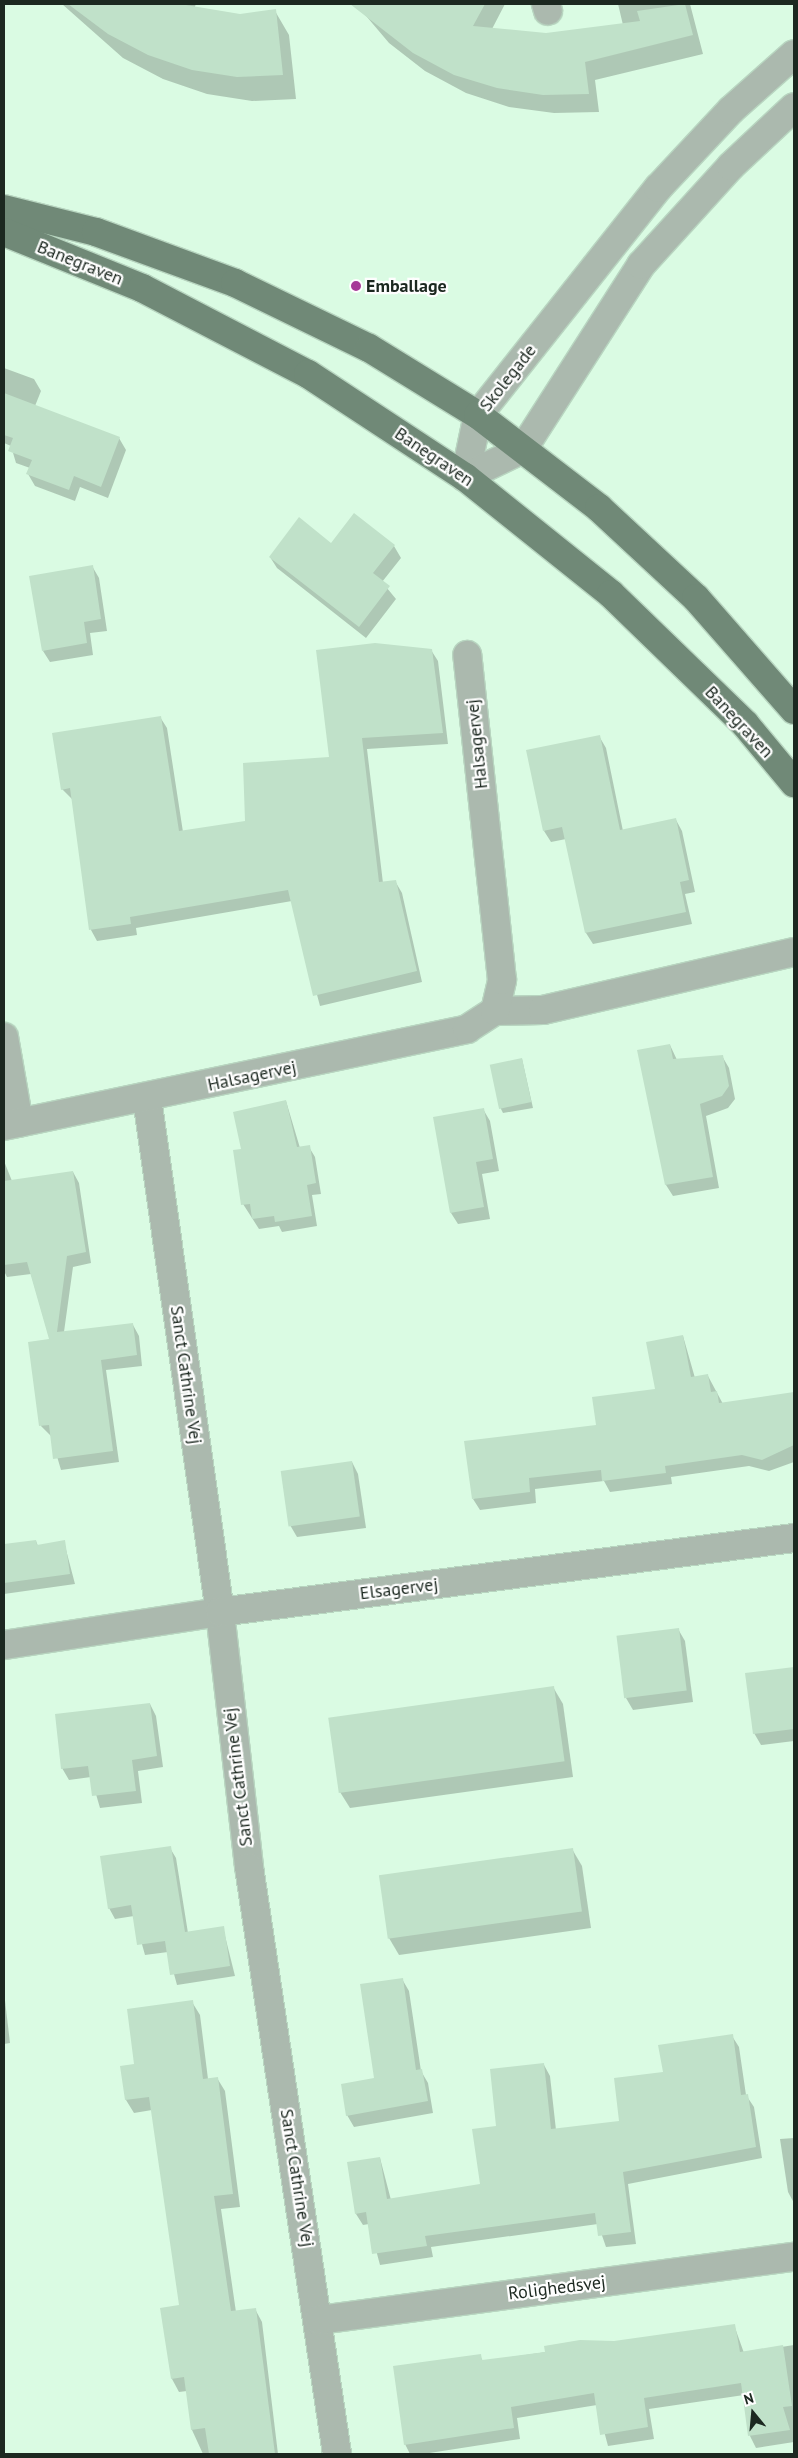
<!DOCTYPE html>
<style>
body{margin:0}
#map{position:relative;width:798px;height:2458px;overflow:hidden;background:#dafbe3;font-family:"PT Sans",sans-serif}
div>[style]{position:absolute}
[style*='--x']{left:calc(var(--x)*1px);top:calc(var(--y)*1px);width:calc(var(--w)*1px);rotate:calc(var(--a)*1deg)}
.shadow>*{inset:0;background:#0003}
.building>*{inset:0;background:#c0e1c9;transform-origin:0 0}
.roads{filter:drop-shadow(1px 0 #b8d5c0) drop-shadow(-1px 0 #b8d5c0) drop-shadow(0 1px #b8d5c0) drop-shadow(0 -1px #b8d5c0)}
.minor>*{height:28px;margin:-14px;padding:0 14px;transform-origin:14px;border-radius:14px;background:#abb9ae}
.major>*{height:28px;margin:-14px;padding:0 14px;transform-origin:14px;border-radius:14px;background:#708977}
.dots>*{width:14px;height:14px;translate:-50% -50%;box-sizing:border-box;border:2px solid #fefefe;border-radius:50%}
span{translate:-50% -50%;white-space:nowrap;text-align:center;line-height:1.15;-webkit-text-stroke:4.5px #fefefe;paint-order:stroke}
.street-label{font-size:18px;color:#1c2820}
.poi-label{font-size:18px;color:#1c2820;font-weight:700}
.left{translate:0 -50%;text-align:left}
.frame{position:absolute;inset:0;border:5px solid #1c2820;pointer-events:none}
.north{position:absolute;left:728px;top:2388px;width:50px;height:50px;-webkit-text-stroke:4px #fefefe;paint-order:stroke;rotate:343deg;font-size:14px;font-weight:700;line-height:20px;text-align:center;color:#1c2820}
.north::after{content:'';display:block;margin:auto;width:18px;height:22px;background:#1c2820;clip-path:polygon(50% 0,100% 100%,50% 72%,0 100%)}
</style>
<div id="map">
<div class="shadow">
<div style="clip-path:polygon(62px 4px,196px 4px,193px 11px,240px 15px,275px 11px,289px 35px,296px 99px,252px 101px,207px 94px,163px 79px,123px 58px)"></div>
<div style="clip-path:polygon(356px 4px,505px 4px,492px 29px,546px 34px,623px 25px,618px 4px,690px 4px,703px 54px,595px 80px,599px 112px,554px 113px,509px 107px,466px 93px,425px 71px,389px 43px)"></div>
<div style="clip-path:polygon(4px 368px,34px 379px,41px 391px,35px 406px,119px 438px,126px 450px,108px 498px,80px 487px,75px 501px,35px 486px,28px 474px,30px 468px,16px 463px,11px 446px,4px 443px)"></div>
<div style="clip-path:polygon(331px 544px,394px 546px,401px 558px,382px 582px,396px 599px,366px 638px,277px 568px,270px 557px)"></div>
<div style="clip-path:polygon(92px 566px,99px 578px,107px 631px,90px 633px,93px 655px,50px 662px,43px 651px)"></div>
<div style="clip-path:polygon(431px 650px,438px 661px,448px 744px,367px 749px,383px 883px,395px 881px,402px 893px,422px 982px,320px 1006px,292px 901px,136px 928px,137px 935px,97px 941px,91px 930px,73px 800px,62px 789px,160px 717px,167px 728px,183px 832px,246px 822px,331px 758px)"></div>
<div style="clip-path:polygon(599px 736px,606px 748px,623px 831px,676px 820px,682px 831px,695px 892px,685px 894px,692px 924px,593px 944px,586px 933px,566px 839px,551px 842px,544px 831px)"></div>
<div style="clip-path:polygon(670px 1045px,677px 1060px,722px 1056px,729px 1068px,735px 1099px,728px 1108px,706px 1116px,719px 1188px,673px 1196px,666px 1185px)"></div>
<div style="clip-path:polygon(522px 1059px,533px 1108px,503px 1113px,500px 1107px)"></div>
<div style="clip-path:polygon(286px 1101px,300px 1148px,309px 1147px,315px 1157px,321px 1194px,312px 1195px,317px 1226px,282px 1232px,279px 1226px,259px 1229px,243px 1204px,242px 1150px)"></div>
<div style="clip-path:polygon(483px 1109px,490px 1121px,499px 1171px,482px 1174px,490px 1219px,458px 1224px,451px 1213px)"></div>
<div style="clip-path:polygon(4px 1161px,12px 1181px,73px 1172px,79px 1183px,91px 1263px,73px 1267px,64px 1332px,133px 1325px,139px 1336px,142px 1366px,106px 1370px,119px 1462px,61px 1470px,51px 1436px,41px 1426px,50px 1340px,31px 1274px,7px 1277px,4px 1271px)"></div>
<div style="clip-path:polygon(683px 1336px,695px 1378px,708px 1376px,723px 1404px,794px 1393px,794px 1462px,769px 1471px,749px 1466px,671px 1477px,672px 1484px,610px 1492px,604px 1481px,535px 1489px,536px 1503px,480px 1510px,473px 1499px,656px 1390px)"></div>
<div style="clip-path:polygon(352px 1462px,358px 1474px,366px 1528px,297px 1537px,290px 1525px)"></div>
<div style="clip-path:polygon(4px 1540px,4px 1545px,36px 1541px,38px 1546px,64px 1542px,75px 1584px,4px 1594px)"></div>
<div style="clip-path:polygon(678px 1629px,685px 1641px,693px 1702px,633px 1710px,626px 1698px)"></div>
<div style="clip-path:polygon(794px 1668px,794px 1741px,761px 1745px,754px 1733px,747px 1674px)"></div>
<div style="clip-path:polygon(553px 1687px,563px 1704px,573px 1777px,350px 1808px,340px 1792px)"></div>
<div style="clip-path:polygon(150px 1704px,156px 1716px,163px 1767px,138px 1771px,142px 1803px,100px 1808px,91px 1777px,69px 1780px,62px 1768px)"></div>
<div style="clip-path:polygon(170px 1848px,176px 1858px,188px 1933px,223px 1928px,235px 1976px,177px 1985px,168px 1952px,145px 1955px,134px 1916px,115px 1919px,109px 1908px)"></div>
<div style="clip-path:polygon(572px 1849px,582px 1866px,591px 1928px,399px 1955px,389px 1938px)"></div>
<div style="clip-path:polygon(402px 1979px,409px 1991px,421px 2071px,428px 2083px,433px 2113px,354px 2127px,347px 2115px,375px 2079px)"></div>
<div style="clip-path:polygon(4px 1992px,10px 2043px,4px 2044px)"></div>
<div style="clip-path:polygon(192px 2002px,200px 2015px,208px 2079px,217px 2078px,225px 2091px,240px 2207px,221px 2209px,236px 2312px,255px 2309px,262px 2322px,278px 2454px,203px 2454px,192px 2430px,187px 2391px,179px 2392px,172px 2379px,180px 2307px,152px 2110px,134px 2113px,126px 2100px,122px 2067px,135px 2065px)"></div>
<div style="clip-path:polygon(732px 2036px,739px 2047px,746px 2095px,754px 2107px,762px 2158px,628px 2184px,636px 2244px,606px 2247px,598px 2224px,431px 2247px,433px 2257px,380px 2265px,369px 2224px,363px 2225px,356px 2214px,380px 2158px,391px 2200px,481px 2185px,497px 2127px,544px 2065px,550px 2076px,556px 2130px,620px 2122px,664px 2073px)"></div>
<div style="clip-path:polygon(794px 2138px,794px 2203px,788px 2192px,780px 2139px)"></div>
<div style="clip-path:polygon(734px 2325px,744px 2353px,794px 2345px,794px 2442px,756px 2448px,750px 2436px,744px 2395px,649px 2409px,654px 2439px,608px 2446px,597px 2405px,517px 2418px,520px 2439px,423px 2454px,410px 2454px,405px 2444px,480px 2356px,483px 2361px)"></div>
</div>
<div class="building">
<div style="clip-path:polygon(68px 4px,180px 4px,240px 14px,276px 9px,283px 75px,237px 77px,192px 70px,148px 55px,108px 34px)"></div>
<div style="clip-path:polygon(350px 4px,485px 4px,473px 26px,546px 33px,640px 21px,637px 11px,685px 4px,693px 35px,585px 62px,589px 94px,543px 95px,497px 88px,454px 75px,413px 53px)"></div>
<div style="clip-path:polygon(4px 393px,120px 437px,101px 487px,74px 476px,69px 490px,26px 474px,32px 460px,8px 451px,13px 438px,4px 435px)"></div>
<div style="clip-path:polygon(354px 513px,395px 545px,373px 573px,390px 586px,359px 627px,269px 557px,299px 517px,331px 543px)"></div>
<div style="clip-path:polygon(93px 565px,101px 619px,84px 622px,87px 643px,42px 651px,29px 576px)"></div>
<div style="clip-path:polygon(375px 643px,432px 649px,443px 733px,362px 738px,379px 882px,396px 880px,417px 971px,313px 996px,288px 890px,130px 917px,131px 924px,89px 930px,70px 788px,61px 790px,52px 733px,161px 716px,179px 831px,245px 821px,243px 763px,329px 757px,316px 650px)"></div>
<div style="clip-path:polygon(600px 735px,620px 830px,676px 818px,689px 880px,680px 882px,686px 912px,585px 933px,562px 827px,543px 831px,526px 750px)"></div>
<div style="clip-path:polygon(670px 1044px,673px 1059px,723px 1055px,729px 1086px,722px 1096px,700px 1104px,713px 1177px,665px 1185px,637px 1050px)"></div>
<div style="left:522px;top:1058px;width:45px;height:33px;rotate:78deg"></div>
<div style="clip-path:polygon(286px 1100px,297px 1147px,310px 1145px,316px 1183px,307px 1185px,312px 1216px,275px 1222px,274px 1216px,252px 1219px,250px 1204px,241px 1205px,233px 1150px,241px 1149px,233px 1112px)"></div>
<div style="clip-path:polygon(484px 1108px,493px 1159px,476px 1162px,484px 1207px,450px 1213px,433px 1117px)"></div>
<div style="clip-path:polygon(73px 1171px,86px 1252px,67px 1256px,57px 1332px,133px 1323px,137px 1355px,101px 1360px,113px 1451px,53px 1459px,49px 1425px,39px 1426px,28px 1342px,49px 1339px,27px 1262px,4px 1265px,4px 1181px)"></div>
<div style="clip-path:polygon(683px 1335px,691px 1377px,708px 1374px,711px 1392px,717px 1391px,719px 1403px,794px 1392px,794px 1445px,762px 1460px,742px 1455px,665px 1466px,666px 1473px,602px 1481px,601px 1470px,529px 1478px,530px 1492px,472px 1499px,464px 1441px,596px 1425px,592px 1397px,655px 1389px,646px 1342px)"></div>
<div style="left:352px;top:1461px;width:56px;height:72px;rotate:82deg"></div>
<div style="clip-path:polygon(36px 1540px,37px 1545px,65px 1540px,70px 1574px,4px 1583px,4px 1544px)"></div>
<div style="left:679px;top:1628px;width:63px;height:63px;rotate:83deg"></div>
<div style="clip-path:polygon(794px 1667px,794px 1729px,753px 1734px,745px 1673px)"></div>
<div style="left:554px;top:1686px;width:76px;height:228px;rotate:82deg"></div>
<div style="clip-path:polygon(150px 1703px,157px 1756px,132px 1760px,136px 1791px,92px 1796px,88px 1766px,61px 1769px,55px 1714px)"></div>
<div style="clip-path:polygon(171px 1846px,185px 1932px,224px 1926px,230px 1966px,170px 1975px,165px 1941px,137px 1945px,131px 1905px,108px 1909px,100px 1856px)"></div>
<div style="left:573px;top:1848px;width:64px;height:196px;rotate:82deg"></div>
<div style="clip-path:polygon(403px 1978px,416px 2070px,422px 2069px,428px 2101px,346px 2116px,341px 2084px,374px 2078px,360px 1984px)"></div>
<div style="clip-path:polygon(193px 2000px,203px 2079px,218px 2077px,233px 2194px,214px 2196px,231px 2311px,256px 2308px,275px 2454px,209px 2454px,205px 2428px,191px 2430px,184px 2377px,171px 2379px,160px 2308px,179px 2305px,149px 2097px,125px 2100px,120px 2066px,134px 2064px,127px 2009px)"></div>
<div style="clip-path:polygon(733px 2034px,741px 2095px,748px 2094px,756px 2147px,623px 2172px,631px 2232px,598px 2236px,595px 2213px,425px 2236px,427px 2246px,372px 2254px,366px 2212px,355px 2214px,347px 2162px,380px 2157px,387px 2199px,480px 2184px,472px 2129px,496px 2126px,490px 2069px,544px 2063px,551px 2129px,619px 2121px,614px 2078px,663px 2072px,658px 2045px)"></div>
<div style="clip-path:polygon(735px 2324px,740px 2352px,783px 2345px,792px 2406px,783px 2407px,790px 2430px,748px 2436px,741px 2383px,644px 2398px,648px 2427px,600px 2435px,594px 2393px,511px 2407px,514px 2428px,404px 2445px,393px 2366px,481px 2354px,482px 2360px,545px 2352px,544px 2346px,580px 2340px,614px 2341px)"></div>
</div>
<div class="roads">
<div class="minor">
<div style="--x:546;--y:4;--w:7;--a:74"></div>
<div style="--x:465;--y:477;--w:63;--a:-78.2"></div>
<div style="--x:478;--y:415;--w:290;--a:-51.6"></div>
<div style="--x:658;--y:188;--w:107;--a:-46.9"></div>
<div style="--x:731;--y:110;--w:84;--a:-41.6"></div>
<div style="--x:465;--y:477;--w:64;--a:-25.8"></div>
<div style="--x:523;--y:449;--w:219;--a:-57.3"></div>
<div style="--x:641;--y:265;--w:134;--a:-47.7"></div>
<div style="--x:731;--y:166;--w:86;--a:-43.1"></div>
<div style="--x:495;--y:1011;--w:48;--a:-1.2"></div>
<div style="--x:543;--y:1010;--w:258;--a:-13"></div>
<div style="--x:4;--y:1037;--w:87;--a:80.1"></div>
<div style="--x:147;--y:1098;--w:519;--a:81.92"></div>
<div style="--x:220;--y:1612;--w:257;--a:83.5"></div>
<div style="--x:249;--y:1867;--w:594;--a:81.47"></div>
<div style="--x:4;--y:1126;--w:473;--a:-11.8"></div>
<div style="--x:467;--y:1029;--w:33;--a:-33"></div>
<div style="--x:495;--y:1011;--w:32;--a:-77"></div>
<div style="--x:502;--y:980;--w:327;--a:-96.1"></div>
<div style="--x:4;--y:1645;--w:219;--a:-8.7"></div>
<div style="--x:220;--y:1612;--w:579;--a:-7.35"></div>
<div style="--x:319;--y:2320;--w:479;--a:-7.6"></div>
</div>
<div class="major">
<div style="--x:4;--y:209;--w:95;--a:14"></div>
<div style="--x:96;--y:232;--w:148;--a:20.1"></div>
<div style="--x:235;--y:283;--w:149;--a:25.9"></div>
<div style="--x:369;--y:348;--w:128;--a:31.6"></div>
<div style="--x:478;--y:415;--w:153;--a:37.5"></div>
<div style="--x:599;--y:508;--w:132;--a:42.9"></div>
<div style="--x:696;--y:598;--w:149;--a:48.8"></div>
<div style="--x:4;--y:232;--w:149;--a:22.1"></div>
<div style="--x:142;--y:288;--w:187;--a:27.4"></div>
<div style="--x:308;--y:374;--w:188;--a:33.3"></div>
<div style="--x:465;--y:477;--w:187;--a:38.7"></div>
<div style="--x:611;--y:594;--w:187;--a:44.1"></div>
<div style="--x:745;--y:724;--w:77;--a:50.3"></div>
</div>
</div>
<div class="dots">
<div style="left:356px;top:286px;background:#a63997"></div>
</div>
<div class="street-label">
<span style="left:80px;top:263px;rotate:22deg">Banegraven</span>
<span style="left:508px;top:378px;rotate:-52deg">Skolegade</span>
<span style="left:434px;top:457px;rotate:34deg">Banegraven</span>
<span style="left:739px;top:722px;rotate:47deg">Banegraven</span>
<span style="left:477px;top:744px;rotate:-96deg">Halsagervej</span>
<span style="left:252px;top:1076px;rotate:-12deg">Halsagervej</span>
<span style="left:186px;top:1375px;rotate:82deg">Sanct Cathrine Vej</span>
<span style="left:399px;top:1589px;rotate:-7deg">Elsagervej</span>
<span style="left:238px;top:1777px;rotate:-97deg">Sanct Cathrine Vej</span>
<span style="left:297px;top:2178px;rotate:81deg">Sanct Cathrine Vej</span>
<span style="left:557px;top:2288px;rotate:-7deg">Rolighedsvej</span>
</div>
<div class="poi-label">
<span class="left" style="left:366px;top:286px">Emballage</span>
</div>
<div class="frame"></div>
<div class="north">N</div>
</div>
